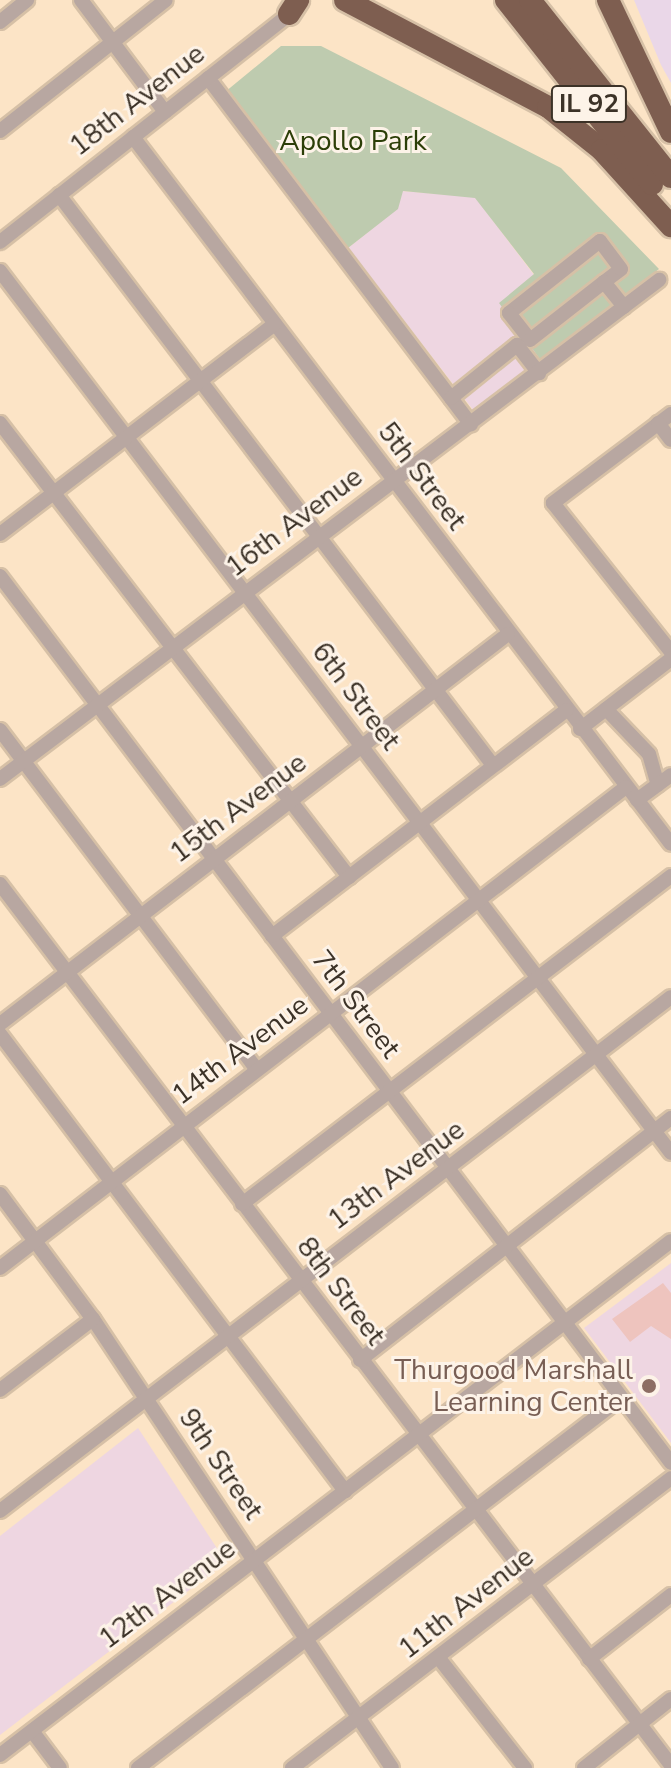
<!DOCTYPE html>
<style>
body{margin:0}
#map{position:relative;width:671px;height:1768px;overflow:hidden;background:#fce4c6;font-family:"Nunito Sans",sans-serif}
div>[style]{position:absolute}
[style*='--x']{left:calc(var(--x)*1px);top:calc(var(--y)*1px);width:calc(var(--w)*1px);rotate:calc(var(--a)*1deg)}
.industrial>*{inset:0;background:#ead7e8}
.education>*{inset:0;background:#eed6e1}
.green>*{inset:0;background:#becbaf}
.building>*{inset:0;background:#eec4be}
.roads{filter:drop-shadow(2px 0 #d6c0a6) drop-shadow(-2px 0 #d6c0a6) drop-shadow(0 2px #d6c0a6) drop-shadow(0 -2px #d6c0a6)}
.minor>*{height:14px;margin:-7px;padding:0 7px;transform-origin:7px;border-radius:7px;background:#b8a7a1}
.highway>*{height:22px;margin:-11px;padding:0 11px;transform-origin:11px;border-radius:11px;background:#7e5e50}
.dots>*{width:22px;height:22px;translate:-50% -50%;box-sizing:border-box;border:4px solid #fdf3e8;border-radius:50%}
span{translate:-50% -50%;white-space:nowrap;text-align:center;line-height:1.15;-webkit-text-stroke:6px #fdf3e8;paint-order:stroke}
.shield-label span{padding:2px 6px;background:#fdf3e8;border:2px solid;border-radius:6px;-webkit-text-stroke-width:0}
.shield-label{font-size:26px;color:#3c3227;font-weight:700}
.street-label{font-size:28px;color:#3c3227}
.park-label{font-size:28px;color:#2c3e07}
.education-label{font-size:28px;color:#785e54}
.right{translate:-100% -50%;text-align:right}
</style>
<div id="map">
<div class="industrial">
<div style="clip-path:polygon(634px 0,671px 0,671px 83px,661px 65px)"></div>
</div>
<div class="education">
<div style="clip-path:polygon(402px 191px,475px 197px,534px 275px,542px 362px,477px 415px,348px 248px,397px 209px)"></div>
<div style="clip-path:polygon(671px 1263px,671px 1443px,584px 1328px)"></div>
<div style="clip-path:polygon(138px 1428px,226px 1562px,0 1735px,0 1536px)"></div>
</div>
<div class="green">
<div style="clip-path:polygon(281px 46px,321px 46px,561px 168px,659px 269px,542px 362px,499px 303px,534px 274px,475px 198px,403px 191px,398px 209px,348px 248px,225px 92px)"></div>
</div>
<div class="building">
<div style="clip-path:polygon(663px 1283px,671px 1293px,671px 1339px,651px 1326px,630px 1342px,612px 1319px)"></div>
</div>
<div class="roads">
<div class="minor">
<div style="--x:81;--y:0;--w:140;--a:53.1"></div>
<div style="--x:0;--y:22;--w:35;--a:-39"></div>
<div style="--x:208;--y:78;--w:435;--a:52.8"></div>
<div style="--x:0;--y:131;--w:211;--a:-38.3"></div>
<div style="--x:133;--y:137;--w:888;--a:52.73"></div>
<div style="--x:59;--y:195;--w:715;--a:52.73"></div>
<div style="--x:0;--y:242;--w:375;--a:-38.2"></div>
<div style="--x:0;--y:271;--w:1108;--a:52.74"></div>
<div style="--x:604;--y:282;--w:21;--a:-37"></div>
<div style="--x:621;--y:269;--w:35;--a:-127"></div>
<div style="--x:600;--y:241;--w:116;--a:141.6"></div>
<div style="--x:509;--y:313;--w:34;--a:52"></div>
<div style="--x:530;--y:340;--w:94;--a:-38.1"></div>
<div style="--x:604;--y:282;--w:32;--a:51"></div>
<div style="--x:451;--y:398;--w:85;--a:-38.8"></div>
<div style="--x:517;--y:345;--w:36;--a:52"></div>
<div style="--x:671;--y:414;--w:148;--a:143"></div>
<div style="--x:553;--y:503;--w:190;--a:51.6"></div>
<div style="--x:0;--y:423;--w:573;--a:52.45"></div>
<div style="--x:658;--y:423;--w:21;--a:53"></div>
<div style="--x:0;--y:534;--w:346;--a:-37.4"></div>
<div style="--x:0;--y:576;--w:1112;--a:52.89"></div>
<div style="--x:606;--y:709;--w:62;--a:46.3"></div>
<div style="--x:649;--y:754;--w:32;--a:74"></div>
<div style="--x:580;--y:729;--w:115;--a:-37.6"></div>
<div style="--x:0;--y:730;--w:426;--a:52.9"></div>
<div style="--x:0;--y:779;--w:827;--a:-37.13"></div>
<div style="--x:637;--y:800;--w:42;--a:-36.3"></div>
<div style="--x:0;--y:884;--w:1107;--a:52.71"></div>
<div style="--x:272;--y:936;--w:371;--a:-37.5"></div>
<div style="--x:0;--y:1024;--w:640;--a:-37.51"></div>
<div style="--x:0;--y:1034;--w:573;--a:52.95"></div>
<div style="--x:0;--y:1194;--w:156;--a:53.4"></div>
<div style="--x:93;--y:1319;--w:539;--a:56.34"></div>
<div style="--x:242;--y:1204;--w:540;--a:-37.4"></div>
<div style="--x:0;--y:1268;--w:789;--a:-37.54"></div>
<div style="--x:360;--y:1360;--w:394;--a:-37.9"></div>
<div style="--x:0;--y:1390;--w:117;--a:-37.4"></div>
<div style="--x:0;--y:1511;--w:845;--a:-37.45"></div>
<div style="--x:438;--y:1657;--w:141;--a:51.9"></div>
<div style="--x:589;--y:1659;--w:104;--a:-38"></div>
<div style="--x:32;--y:1731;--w:46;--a:52.9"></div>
<div style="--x:0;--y:1755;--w:845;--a:-37.45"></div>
<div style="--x:138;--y:1768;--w:608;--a:-37.45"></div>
<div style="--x:292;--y:1768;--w:477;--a:-37.4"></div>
<div style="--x:584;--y:1768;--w:111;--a:-38.4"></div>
</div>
<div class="highway">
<div style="--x:345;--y:0;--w:229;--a:27.8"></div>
<div style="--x:548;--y:107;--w:69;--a:38.5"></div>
<div style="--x:602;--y:150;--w:103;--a:47.8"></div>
<div style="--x:506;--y:0;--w:235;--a:51.6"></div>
<div style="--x:530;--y:0;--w:226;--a:51.5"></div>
<div style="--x:608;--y:0;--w:146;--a:64.5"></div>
<div style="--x:289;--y:14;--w:17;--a:-57"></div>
</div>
</div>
<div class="dots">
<div style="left:649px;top:1386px;background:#8d6e63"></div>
</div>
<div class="shield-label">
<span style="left:589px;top:104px">IL 92</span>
</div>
<div class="street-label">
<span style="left:137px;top:100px;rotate:-38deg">18th Avenue</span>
<span style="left:422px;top:476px;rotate:53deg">5th Street</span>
<span style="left:294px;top:522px;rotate:-37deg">16th Avenue</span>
<span style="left:356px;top:696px;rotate:53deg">6th Street</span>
<span style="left:238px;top:808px;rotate:-37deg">15th Avenue</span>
<span style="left:356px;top:1004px;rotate:53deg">7th Street</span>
<span style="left:240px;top:1050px;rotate:-37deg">14th Avenue</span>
<span style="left:396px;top:1175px;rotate:-37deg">13th Avenue</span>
<span style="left:341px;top:1291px;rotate:53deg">8th Street</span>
<span style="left:221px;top:1464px;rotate:56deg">9th Street</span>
<span style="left:167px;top:1594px;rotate:-37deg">12th Avenue</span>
<span style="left:466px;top:1603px;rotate:-38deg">11th Avenue</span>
</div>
<div class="park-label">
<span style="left:353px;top:141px">Apollo Park</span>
</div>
<div class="education-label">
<span class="right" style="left:633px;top:1386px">Thurgood Marshall<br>Learning Center</span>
</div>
</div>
